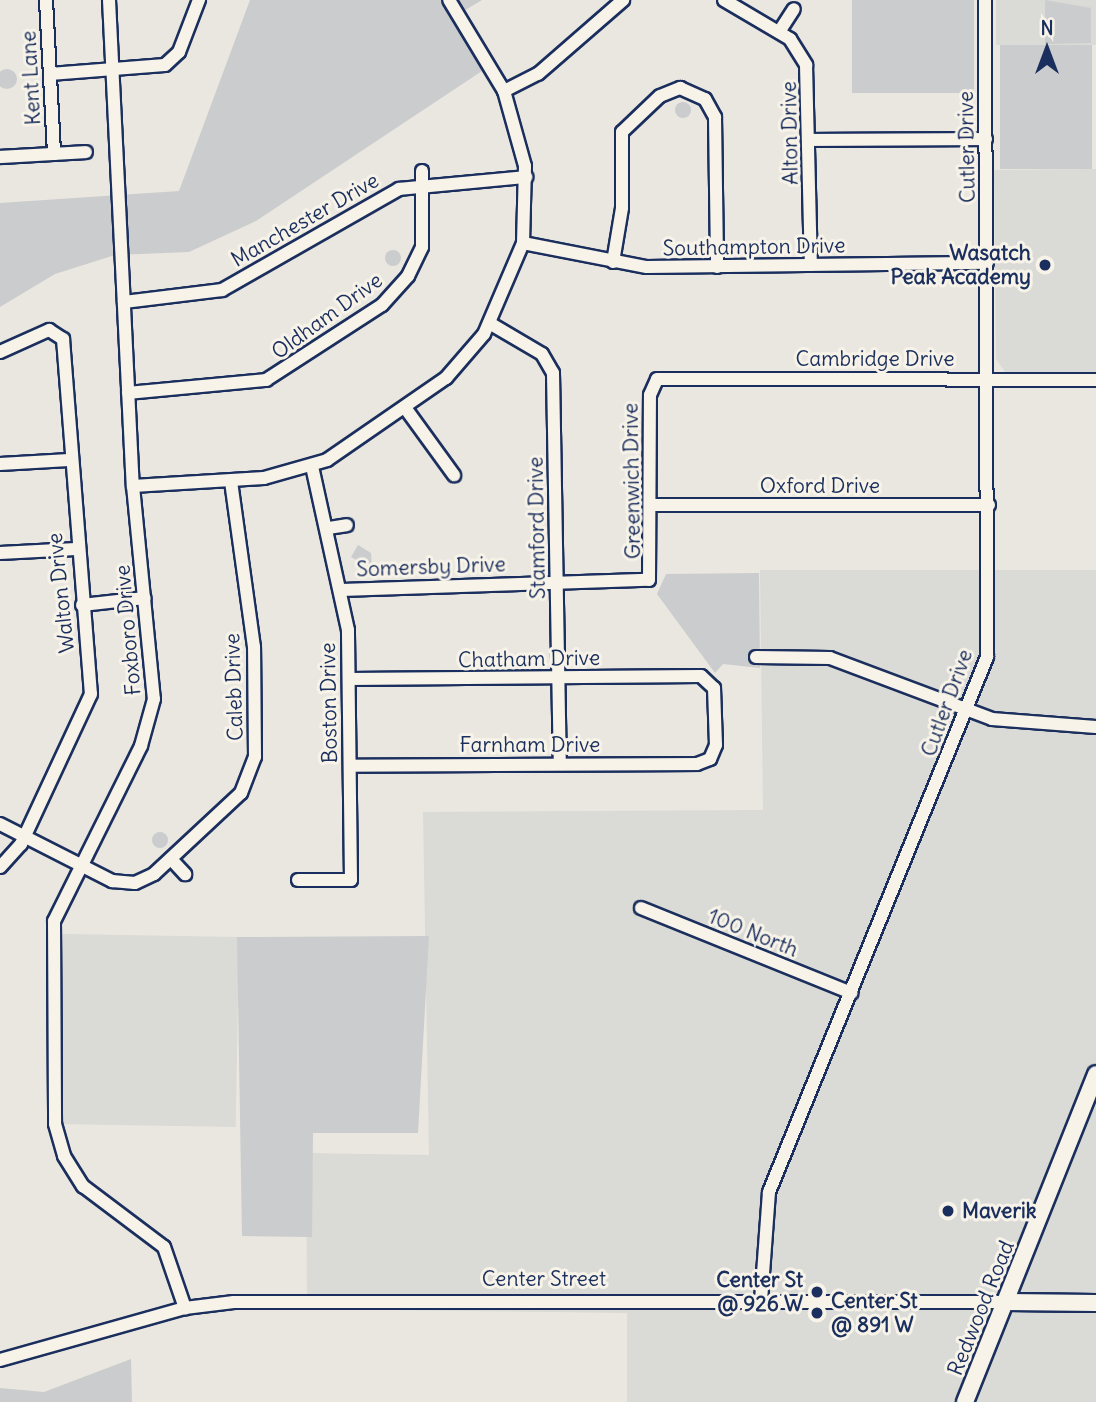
<!DOCTYPE html>
<style>
body{margin:0}
#map{position:relative;width:1096px;height:1402px;overflow:hidden;background:#eae7e0;font-family:Delius,sans-serif}
div>[style]{position:absolute}
[style*='--x']{left:calc(var(--x)*1px);top:calc(var(--y)*1px);width:calc(var(--w)*1px);rotate:calc(var(--a)*1deg)}
.built>*{inset:0;background:#dadad6;transform-origin:0 0}
.green>*{inset:0;background:#cbcccd;transform-origin:0 0}
.round{border-radius:50%}
.roads{filter:drop-shadow(2px 0 #1b2f5e) drop-shadow(-2px 0 #1b2f5e) drop-shadow(0 2px #1b2f5e) drop-shadow(0 -2px #1b2f5e)}
.minor>*{height:12px;margin:-6px;padding:0 6px;transform-origin:6px;border-radius:6px;background:#f7f3e8}
.major>*{height:16px;margin:-8px;padding:0 8px;transform-origin:8px;border-radius:8px;background:#f7f3e8}
.dots>*{width:19px;height:19px;translate:-50% -50%;box-sizing:border-box;border:4px solid #f7f3e8;border-radius:50%}
span{translate:-50% -50%;white-space:nowrap;text-align:center;line-height:1.15;-webkit-text-stroke:6px #f7f3e8;paint-order:stroke}
.street-label{font-size:21px;color:#1b2f5e}
.poi-label{font-size:21px;color:#1b2f5e;font-weight:700}
.right{translate:-100% -50%;text-align:right}
.left{translate:0 -50%;text-align:left}
.north{position:absolute;left:1012px;top:14px;width:70px;height:70px;-webkit-text-stroke:5px #f7f3e8;paint-order:stroke;rotate:0deg;font-size:19px;font-weight:700;line-height:28px;text-align:center;color:#1b2f5e}
.north::after{content:'';display:block;margin:auto;width:24px;height:32px;background:#1b2f5e;clip-path:polygon(50% 0,100% 100%,50% 72%,0 100%)}
</style>
<div id="map">
<div class="built">
<div style="left:996px;top:0;width:100px;height:45px"></div>
<div style="clip-path:polygon(1096px 169px,1096px 373px,1005px 372px,996px 359px,994px 170px)"></div>
<div style="clip-path:polygon(760px 570px,1096px 570px,1096px 1402px,627px 1402px,627px 1313px,307px 1309px,306px 1153px,429px 1155px,423px 812px,763px 810px)"></div>
<div style="left:63px;top:934px;width:176px;height:190px;rotate:1deg"></div>
</div>
<div class="green">
<div style="clip-path:polygon(250px 0,482px 0,452px 18px,485px 69px,256px 221px,189px 252px,115px 255px,55px 274px,0 307px,0 203px,179px 191px)"></div>
<div style="left:852px;top:0;width:122px;height:93px"></div>
<div style="clip-path:polygon(1045px 0,1091px 8px,1091px 43px,1045px 44px)"></div>
<div style="left:1092px;top:45px;width:124px;height:92px;rotate:90deg"></div>
<div class="round" style="left:-3px;top:69px;width:20px;height:20px"></div>
<div class="round" style="left:675px;top:102px;width:16px;height:16px"></div>
<div class="round" style="left:385px;top:250px;width:16px;height:16px"></div>
<div style="clip-path:polygon(358px 545px,371px 553px,372px 569px,351px 557px)"></div>
<div style="clip-path:polygon(759px 573px,760px 668px,723px 664px,715px 673px,657px 594px,666px 574px)"></div>
<div class="round" style="left:152px;top:832px;width:16px;height:16px"></div>
<div style="clip-path:polygon(429px 936px,418px 1133px,313px 1133px,312px 1237px,242px 1236px,237px 937px)"></div>
<div style="clip-path:polygon(131px 1359px,132px 1402px,0 1402px,0 1388px,44px 1392px)"></div>
</div>
<div class="roads">
<div class="minor">
<div style="--x:46;--y:0;--w:154;--a:87"></div>
<div style="--x:109;--y:0;--w:487;--a:87.2"></div>
<div style="--x:133;--y:486;--w:214;--a:84.4"></div>
<div style="--x:154;--y:699;--w:49;--a:105.5"></div>
<div style="--x:141;--y:746;--w:195;--a:116.4"></div>
<div style="--x:54;--y:921;--w:203;--a:89.7"></div>
<div style="--x:55;--y:1124;--w:33;--a:74"></div>
<div style="--x:64;--y:1156;--w:36;--a:58"></div>
<div style="--x:83;--y:1186;--w:101;--a:37"></div>
<div style="--x:164;--y:1247;--w:65;--a:71"></div>
<div style="--x:724;--y:0;--w:77;--a:30.6"></div>
<div style="--x:790;--y:39;--w:31;--a:58"></div>
<div style="--x:806;--y:65;--w:200;--a:88.6"></div>
<div style="--x:779;--y:32;--w:27;--a:-57"></div>
<div style="--x:50;--y:74;--w:115;--a:-4.5"></div>
<div style="--x:165;--y:65;--w:19;--a:-43"></div>
<div style="--x:179;--y:52;--w:56;--a:-69"></div>
<div style="--x:504;--y:91;--w:38;--a:-27"></div>
<div style="--x:538;--y:74;--w:113;--a:-41"></div>
<div style="--x:809;--y:140;--w:177;--a:-0.3"></div>
<div style="--x:0;--y:157;--w:86;--a:-3.3"></div>
<div style="--x:523;--y:243;--w:126;--a:11"></div>
<div style="--x:647;--y:267;--w:340;--a:-0.7"></div>
<div style="--x:613;--y:262;--w:55;--a:-80.5"></div>
<div style="--x:622;--y:208;--w:76;--a:-90"></div>
<div style="--x:622;--y:132;--w:52;--a:-43.5"></div>
<div style="--x:660;--y:96;--w:22;--a:-22"></div>
<div style="--x:680;--y:88;--w:27;--a:24"></div>
<div style="--x:705;--y:99;--w:21;--a:61"></div>
<div style="--x:715;--y:117;--w:150;--a:89.2"></div>
<div style="--x:124;--y:302;--w:99;--a:-7"></div>
<div style="--x:222;--y:290;--w:204;--a:-29.7"></div>
<div style="--x:399;--y:189;--w:128;--a:-5.4"></div>
<div style="--x:491;--y:324;--w:59;--a:30.5"></div>
<div style="--x:542;--y:354;--w:22;--a:60"></div>
<div style="--x:553;--y:373;--w:391;--a:89"></div>
<div style="--x:0;--y:352;--w:54;--a:-24.2"></div>
<div style="--x:49;--y:330;--w:17;--a:33"></div>
<div style="--x:63;--y:339;--w:356;--a:85.5"></div>
<div style="--x:91;--y:694;--w:166;--a:115"></div>
<div style="--x:21;--y:844;--w:31;--a:132"></div>
<div style="--x:128;--y:393;--w:139;--a:-5.4"></div>
<div style="--x:266;--y:380;--w:138;--a:-32.9"></div>
<div style="--x:382;--y:305;--w:39;--a:-48"></div>
<div style="--x:408;--y:276;--w:32;--a:-64"></div>
<div style="--x:422;--y:247;--w:76;--a:-90"></div>
<div style="--x:406;--y:409;--w:82;--a:54"></div>
<div style="--x:0;--y:464;--w:69;--a:-3.3"></div>
<div style="--x:133;--y:486;--w:131;--a:-3.5"></div>
<div style="--x:264;--y:478;--w:66;--a:-15.9"></div>
<div style="--x:327;--y:460;--w:145;--a:-34.6"></div>
<div style="--x:446;--y:378;--w:58;--a:-49.2"></div>
<div style="--x:484;--y:334;--w:99;--a:-66.8"></div>
<div style="--x:523;--y:243;--w:77;--a:-88.5"></div>
<div style="--x:525;--y:166;--w:78;--a:-105.6"></div>
<div style="--x:504;--y:91;--w:106;--a:-121.1"></div>
<div style="--x:651;--y:505;--w:338;--a:0"></div>
<div style="--x:329;--y:528;--w:18;--a:-9"></div>
<div style="--x:0;--y:553;--w:76;--a:-3"></div>
<div style="--x:340;--y:590;--w:309;--a:-1.9"></div>
<div style="--x:649;--y:580;--w:185;--a:-89.7"></div>
<div style="--x:650;--y:395;--w:17;--a:-66"></div>
<div style="--x:657;--y:379;--w:439;--a:0.1"></div>
<div style="--x:82;--y:605;--w:63;--a:-6.3"></div>
<div style="--x:756;--y:657;--w:74;--a:0.8"></div>
<div style="--x:830;--y:658;--w:173;--a:20.6"></div>
<div style="--x:992;--y:719;--w:104;--a:4.4"></div>
<div style="--x:349;--y:679;--w:352;--a:-0.5"></div>
<div style="--x:701;--y:676;--w:18;--a:43"></div>
<div style="--x:714;--y:688;--w:57;--a:88"></div>
<div style="--x:716;--y:745;--w:15;--a:113"></div>
<div style="--x:710;--y:759;--w:14;--a:159"></div>
<div style="--x:697;--y:764;--w:347;--a:179.7"></div>
<div style="--x:0;--y:824;--w:126;--a:27"></div>
<div style="--x:112;--y:881;--w:23;--a:5"></div>
<div style="--x:135;--y:883;--w:21;--a:-25"></div>
<div style="--x:154;--y:874;--w:119;--a:-43"></div>
<div style="--x:241;--y:793;--w:39;--a:-69"></div>
<div style="--x:255;--y:757;--w:110;--a:-90.5"></div>
<div style="--x:254;--y:647;--w:168;--a:-97.9"></div>
<div style="--x:171;--y:859;--w:21;--a:47"></div>
<div style="--x:298;--y:880;--w:53;--a:0"></div>
<div style="--x:351;--y:880;--w:250;--a:-90.7"></div>
<div style="--x:348;--y:630;--w:168;--a:-102.4"></div>
<div style="--x:641;--y:908;--w:227;--a:22"></div>
<div style="--x:761;--y:1301;--w:109;--a:-85.8"></div>
<div style="--x:769;--y:1192;--w:578;--a:-67.83"></div>
<div style="--x:987;--y:657;--w:657;--a:-90.17"></div>
<div style="--x:0;--y:1360;--w:192;--a:-15.7"></div>
<div style="--x:185;--y:1308;--w:49;--a:-7"></div>
<div style="--x:234;--y:1302;--w:773;--a:0"></div>
</div>
<div class="major">
<div style="--x:1007;--y:1302;--w:89;--a:0.6"></div>
<div style="--x:965;--y:1402;--w:353;--a:-68.2"></div>
</div>
</div>
<div class="dots">
<div style="left:1045px;top:265px;background:#1b2f5e"></div>
<div style="left:948px;top:1211px;background:#1b2f5e"></div>
<div style="left:817px;top:1292px;background:#1b2f5e"></div>
<div style="left:817px;top:1313px;background:#1b2f5e"></div>
</div>
<div class="street-label">
<span style="left:31px;top:78px;rotate:-93deg">Kent Lane</span>
<span style="left:790px;top:133px;rotate:-91deg">Alton Drive</span>
<span style="left:967px;top:147px;rotate:-91deg">Cutler Drive</span>
<span style="left:305px;top:220px;rotate:-30deg">Manchester Drive</span>
<span style="left:754px;top:247px;rotate:-1deg">Southampton Drive</span>
<span style="left:327px;top:316px;rotate:-36deg">Oldham Drive</span>
<span style="left:875px;top:359px">Cambridge Drive</span>
<span style="left:632px;top:481px;rotate:-91deg">Greenwich Drive</span>
<span style="left:820px;top:486px">Oxford Drive</span>
<span style="left:537px;top:528px;rotate:-91deg">Stamford Drive</span>
<span style="left:431px;top:567px;rotate:-2deg">Somersby Drive</span>
<span style="left:61px;top:593px;rotate:-96deg">Walton Drive</span>
<span style="left:128px;top:630px;rotate:-95deg">Foxboro Drive</span>
<span style="left:529px;top:659px;rotate:-1deg">Chatham Drive</span>
<span style="left:234px;top:687px;rotate:-92deg">Caleb Drive</span>
<span style="left:329px;top:703px;rotate:-91deg">Boston Drive</span>
<span style="left:947px;top:703px;rotate:-70deg">Cutler Drive</span>
<span style="left:530px;top:745px">Farnham Drive</span>
<span style="left:753px;top:933px;rotate:22deg">100 North</span>
<span style="left:544px;top:1279px">Center Street</span>
<span style="left:981px;top:1308px;rotate:-68deg">Redwood Road</span>
</div>
<div class="poi-label">
<span class="right" style="left:1031px;top:265px">Wasatch<br>Peak Academy</span>
<span class="left" style="left:962px;top:1211px">Maverik</span>
<span class="right" style="left:803px;top:1292px">Center St<br>@ 926 W</span>
<span class="left" style="left:831px;top:1313px">Center St<br>@ 891 W</span>
</div>
<div class="north">N</div>
</div>
